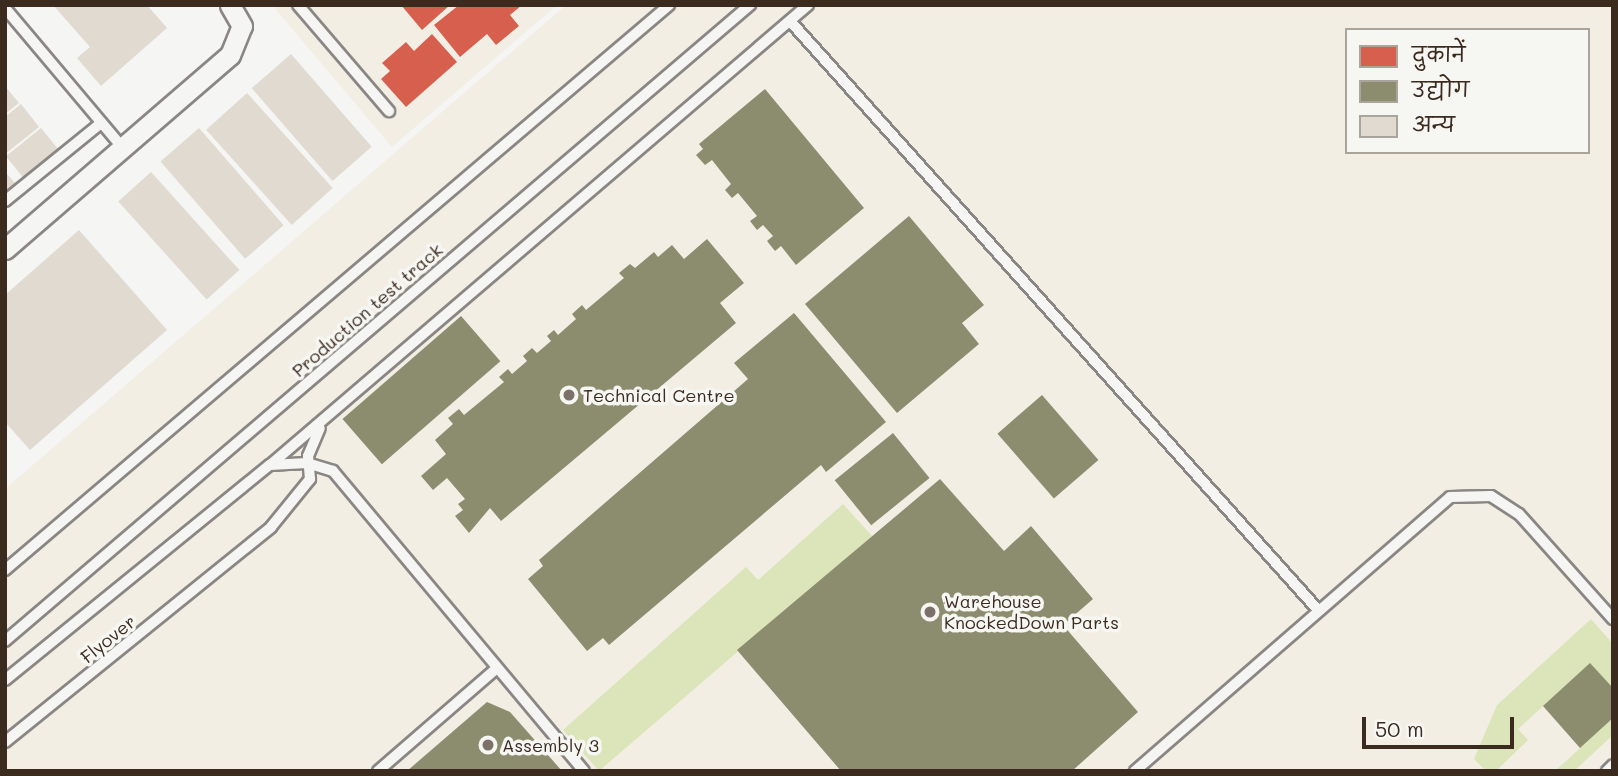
<!DOCTYPE html>
<meta charset="utf-8">
<style>
body{margin:0}
#map{position:relative;width:1618px;height:776px;overflow:hidden;background:#f5f5f3;font-family:Mali,"Playpen Sans Deva",sans-serif}
div>[style]{position:absolute}
[style*='--x']{left:calc(var(--x)*1px);top:calc(var(--y)*1px);width:calc(var(--w)*1px);rotate:calc(var(--a)*1deg)}
.built>*{inset:0;background:#f3eee4}
.green>*{inset:0;background:#dce4b9}
.shops>*{inset:0;background:#d6604d}
.industry>*{inset:0;background:#8c8c6e;transform-origin:0 0}
.building>*{inset:0;background:#e0dad0;transform-origin:0 0}
.roads{filter:drop-shadow(2px 0 #8a8683) drop-shadow(-2px 0 #8a8683) drop-shadow(0 2px #8a8683) drop-shadow(0 -2px #8a8683)}
.lane>*{height:10px;margin:-5px;padding:0 5px;transform-origin:5px;border-radius:5px;background:#f5f5f3}
.street>*{height:19px;margin:-9.5px;padding:0 9.5px;transform-origin:9.5px;border-radius:9.5px;background:#f5f5f3}
.dots>*{width:19px;height:19px;translate:-50% -50%;box-sizing:border-box;border:4px solid #f6f6f2;border-radius:50%}
span{translate:-50% -50%;white-space:nowrap;text-align:center;line-height:1.15;-webkit-text-stroke:7px #f6f6f2;paint-order:stroke}
.street-label{font-size:18px;color:#3b2a1e}
.poi-label{font-size:18px;color:#3b2a1e}
.left{translate:0 -50%;text-align:left}
.frame{position:absolute;inset:0;border:7px solid #3b2a1e;pointer-events:none}
.legend{position:absolute;left:1345px;top:28px;width:245px;height:126px;box-sizing:border-box;background:#f6f6f2;border:2px solid #aba49d;margin:0;padding:9px 12px;list-style:none;font-size:21px;color:#3b2a1e}
.legend li{display:flex;align-items:center;gap:14px;height:35px}
.legend b{width:35px;border:2px solid #aba49d}
.scale{position:absolute;left:1362px;top:717px;width:152px;height:32px;box-sizing:border-box;border:4px solid #3b2a1e;border-top:0;padding-left:9px;font-size:21px;line-height:24px;white-space:nowrap;color:#3b2a1e;-webkit-text-stroke:5px #f6f6f2;paint-order:stroke}
</style>
<div id="map">
<div class="built">
<div style="clip-path:polygon(272px 5px,557px 5px,392px 147px)"></div>
<div style="clip-path:polygon(evenodd,566px 5px,1613px 5px,1613px 771px,5px 771px,5px 489px,566px 5px,1347px 30px,1588px 30px,1588px 152px,1347px 152px,1347px 30px)"></div>
</div>
<div class="green">
<div style="clip-path:polygon(843px 504px,872px 536px,599px 771px,563px 730px,746px 567px,758px 580px)"></div>
<div style="clip-path:polygon(1591px 619px,1613px 644px,1613px 688px,1590px 664px,1518px 729px,1528px 740px,1496px 771px,1486px 771px,1474px 759px,1497px 705px)"></div>
<div style="clip-path:polygon(1613px 718px,1613px 735px,1574px 771px,1555px 771px)"></div>
</div>
<div class="shops">
<div style="clip-path:polygon(401px 5px,450px 5px,422px 30px)"></div>
<div style="clip-path:polygon(459px 5px,522px 5px,510px 15px,519px 26px,496px 45px,487px 34px,460px 57px,434px 25px)"></div>
<div style="clip-path:polygon(432px 34px,457px 62px,406px 107px,381px 79px,390px 71px,382px 63px,406px 42px,414px 51px)"></div>
</div>
<div class="industry">
<div style="clip-path:polygon(765px 89px,864px 208px,796px 265px,781px 246px,775px 251px,767px 241px,773px 236px,763px 225px,757px 230px,750px 221px,757px 216px,738px 193px,732px 198px,725px 190px,731px 184px,712px 160px,705px 165px,696px 155px,703px 149px,699px 144px)"></div>
<div style="clip-path:polygon(909px 216px,984px 305px,962px 323px,979px 344px,897px 413px,805px 304px)"></div>
<div style="clip-path:polygon(707px 239px,744px 283px,720px 303px,736px 323px,501px 521px,490px 508px,469px 533px,455px 516px,463px 510px,458px 504px,465px 499px,447px 478px,433px 490px,421px 476px,446px 454px,435px 440px,453px 424px,448px 418px,459px 409px,464px 415px,504px 382px,499px 377px,508px 369px,512px 374px,527px 361px,523px 356px,532px 348px,537px 353px,551px 341px,547px 336px,554px 330px,558px 335px,576px 319px,572px 314px,582px 305px,586px 310px,624px 278px,619px 273px,630px 264px,635px 268px,654px 252px,658px 257px,672px 245px,684px 259px)"></div>
<div style="clip-path:polygon(794px 313px,886px 422px,826px 472px,821px 465px,609px 645px,603px 638px,587px 651px,528px 579px,543px 566px,539px 560px,748px 379px,734px 363px)"></div>
<div style="left:461px;top:316px;width:60px;height:157px;rotate:49deg"></div>
<div style="left:1042px;top:395px;width:86px;height:59px;rotate:49deg"></div>
<div style="left:893px;top:433px;width:58px;height:75px;rotate:51deg"></div>
<div style="clip-path:polygon(940px 479px,1004px 551px,1031px 526px,1093px 599px,1063px 625px,1138px 712px,1072px 771px,841px 771px,737px 650px)"></div>
<div style="clip-path:polygon(1590px 663px,1613px 688px,1613px 718px,1580px 748px,1543px 706px)"></div>
<div style="clip-path:polygon(487px 702px,510px 712px,562px 771px,407px 771px)"></div>
</div>
<div class="building">
<div style="clip-path:polygon(53px 5px,147px 5px,167px 28px,101px 86px,77px 58px,90px 47px)"></div>
<div style="left:291px;top:54px;width:123px;height:52px;rotate:49deg"></div>
<div style="clip-path:polygon(5px 86px,19px 103px,5px 114px)"></div>
<div style="left:247px;top:93px;width:128px;height:55px;rotate:48deg"></div>
<div style="clip-path:polygon(21px 104px,39px 127px,5px 154px,5px 117px)"></div>
<div style="left:41px;top:128px;width:32px;height:45px;rotate:51deg"></div>
<div style="left:199px;top:128px;width:129px;height:51px;rotate:49deg"></div>
<div style="clip-path:polygon(5px 172px,16px 184px,5px 193px)"></div>
<div style="left:151px;top:172px;width:132px;height:44px;rotate:48deg"></div>
<div style="clip-path:polygon(79px 230px,167px 330px,30px 450px,5px 422px,5px 295px)"></div>
</div>
<div class="roads">
<div class="lane">
<div style="--x:298;--y:5;--w:140;--a:49.4"></div>
<div style="--x:5;--y:8;--w:183;--a:49.9"></div>
<div style="--x:790;--y:21;--w:792;--a:48.12"></div>
<div style="--x:5;--y:201;--w:124;--a:-39.1"></div>
<div style="--x:270;--y:465;--w:37;--a:-3"></div>
<div style="--x:307;--y:463;--w:27;--a:17"></div>
<div style="--x:333;--y:471;--w:391;--a:50.1"></div>
<div style="--x:5;--y:570;--w:872;--a:-40.39"></div>
<div style="--x:5;--y:641;--w:980;--a:-40.49"></div>
<div style="--x:5;--y:680;--w:341;--a:-39.1"></div>
<div style="--x:270;--y:465;--w:708;--a:-40.53"></div>
<div style="--x:5;--y:742;--w:342;--a:-38.9"></div>
<div style="--x:271;--y:527;--w:62;--a:-50.9"></div>
<div style="--x:310;--y:479;--w:23;--a:-95"></div>
<div style="--x:308;--y:456;--w:30;--a:-67"></div>
<div style="--x:378;--y:771;--w:157;--a:-40.9"></div>
<div style="--x:1135;--y:771;--w:417;--a:-41"></div>
<div style="--x:1450;--y:497;--w:41;--a:-1.4"></div>
<div style="--x:1491;--y:496;--w:33;--a:33"></div>
<div style="--x:1519;--y:514;--w:141;--a:48.2"></div>
<div style="--x:1607;--y:771;--w:8;--a:-45"></div>
</div>
<div class="street">
<div style="--x:5;--y:249;--w:297;--a:-40.8"></div>
<div style="--x:230;--y:55;--w:31;--a:-68"></div>
<div style="--x:242;--y:26;--w:24;--a:-120"></div>
</div>
</div>
<div class="dots">
<div style="left:569px;top:395px;background:#7c7169"></div>
<div style="left:930px;top:612px;background:#7c7169"></div>
<div style="left:488px;top:745px;background:#7c7169"></div>
</div>
<div class="street-label">
<span style="left:367px;top:310px;rotate:-41deg">Production test track</span>
<span style="left:108px;top:639px;rotate:-39deg">Flyover</span>
</div>
<div class="poi-label">
<span class="left" style="left:583px;top:395px">Technical Centre</span>
<span class="left" style="left:944px;top:612px">Warehouse<br>KnockedDown Parts</span>
<span class="left" style="left:502px;top:745px">Assembly 3</span>
</div>
<div class="frame"></div>
<ul class="legend">
<li><b style="height:19px;background:#d6604d"></b>दुकानें</li>
<li><b style="height:19px;background:#8c8c6e"></b>उद्योग</li>
<li><b style="height:19px;background:#e0dad0"></b>अन्य</li>
</ul>
<div class="scale">50 m</div>
</div>
